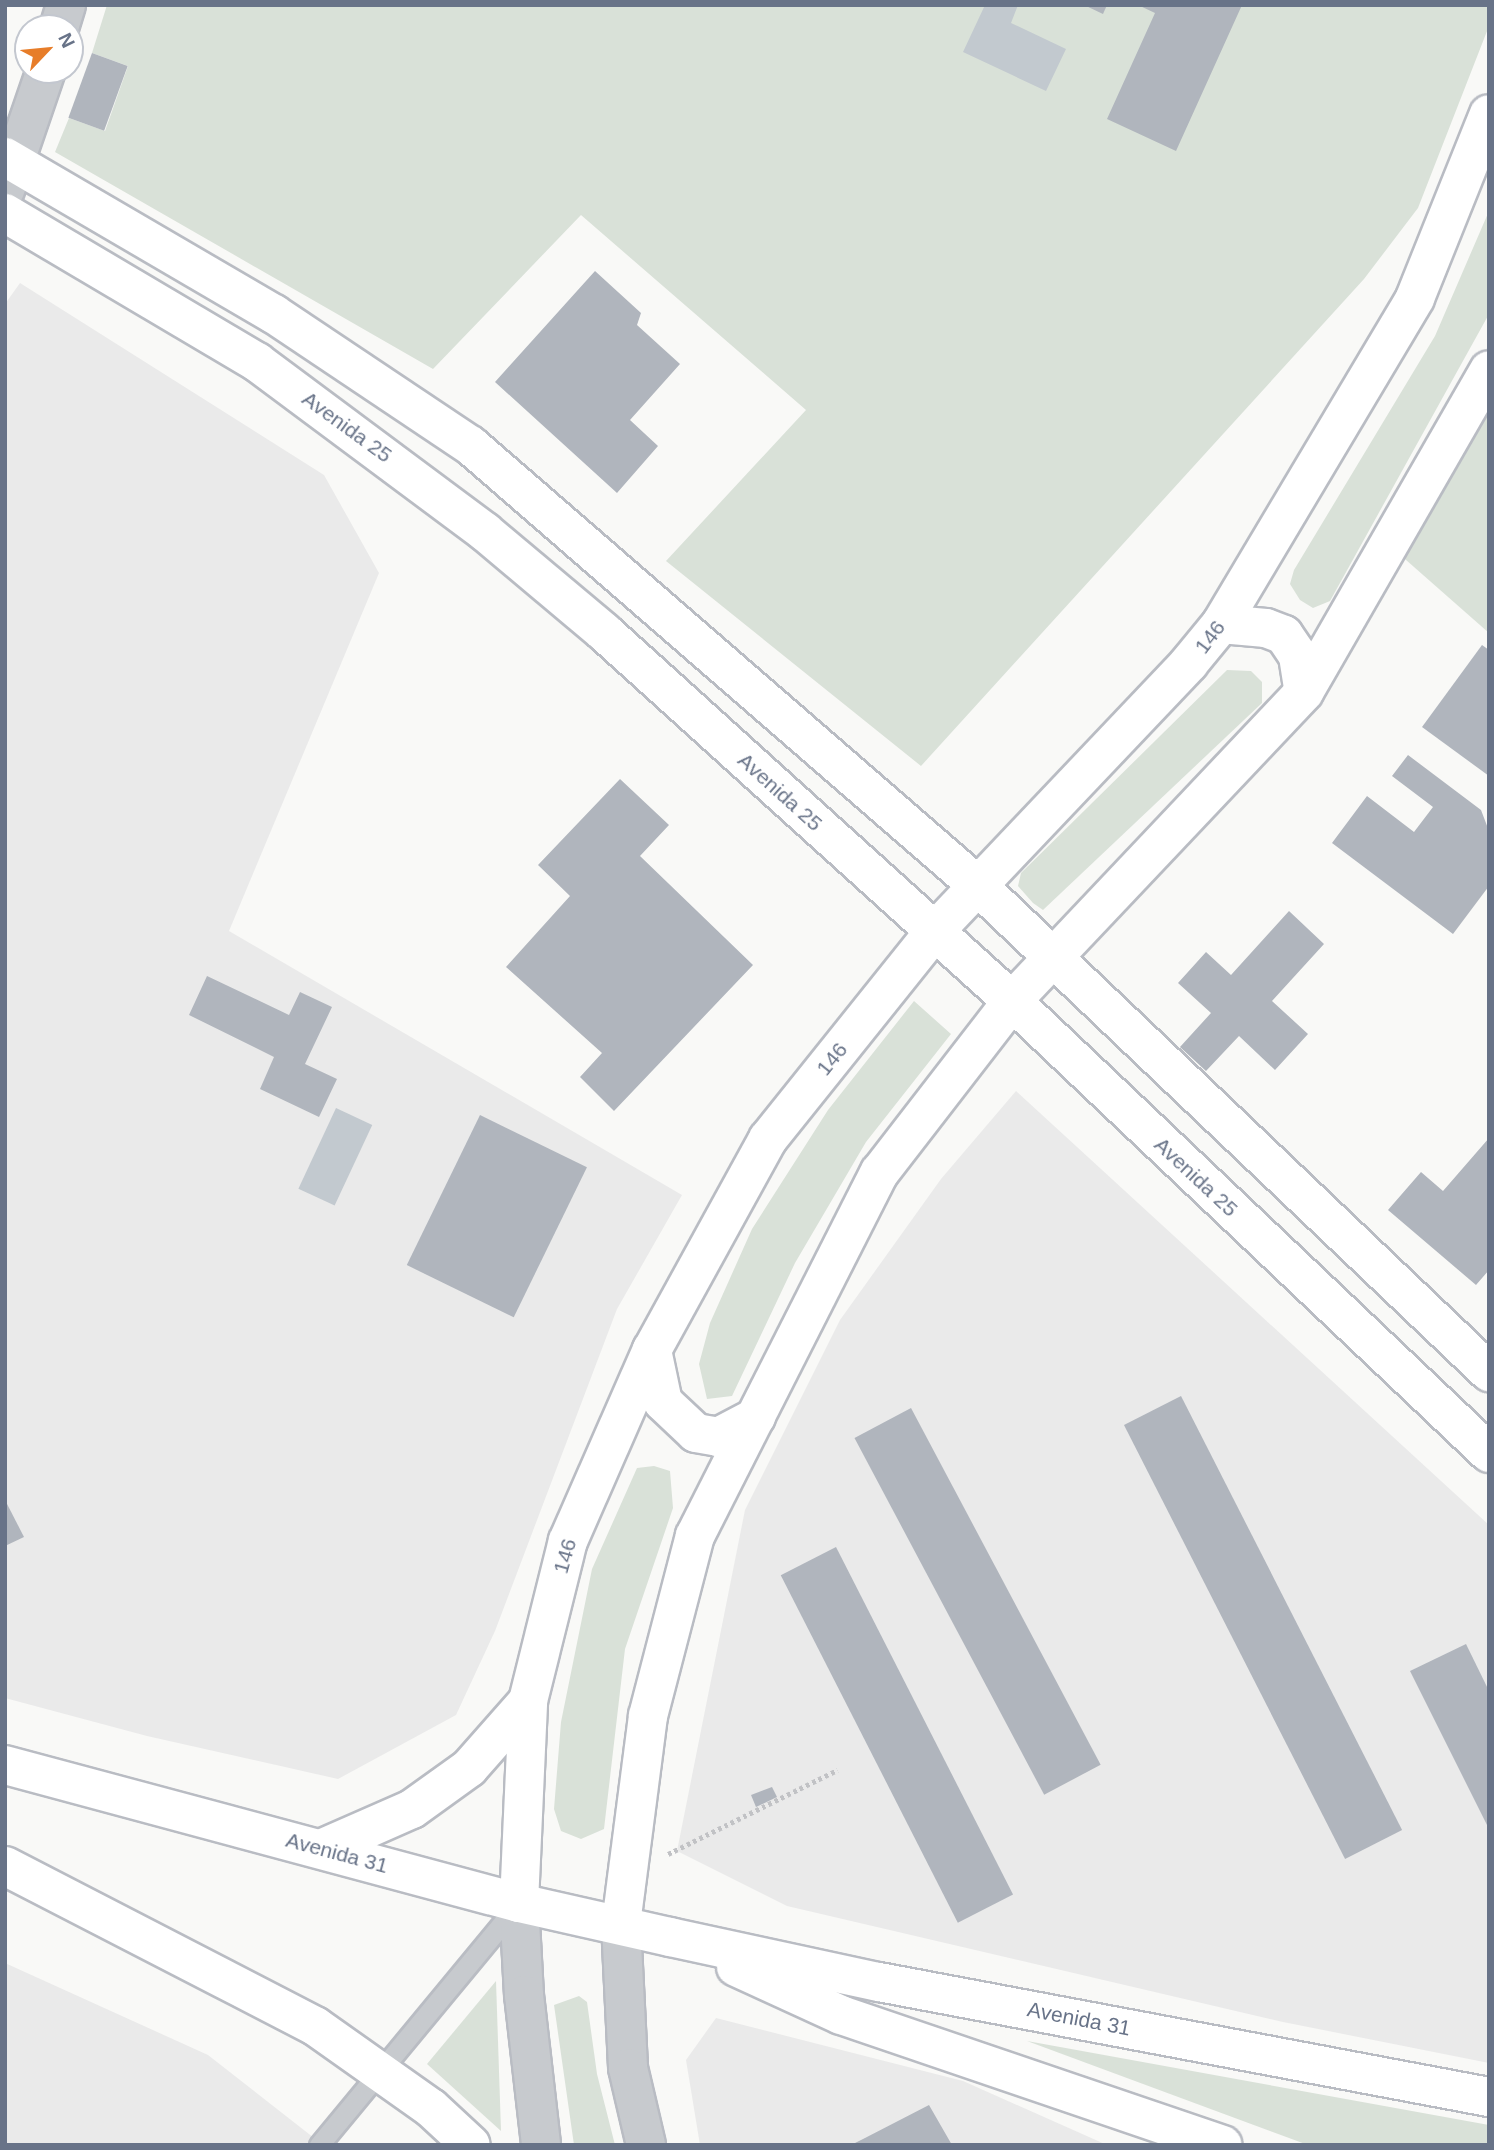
<!DOCTYPE html>
<style>
body{margin:0}
#map{position:relative;width:1494px;height:2150px;overflow:hidden;background:#f9f9f7;font-family:Arial,sans-serif}
div>[style]{position:absolute}
[style*='--x']{left:calc(var(--x)*1px);top:calc(var(--y)*1px);width:calc(var(--w)*1px);rotate:calc(var(--a)*1deg)}
.built>*{inset:0;background:#eaeaea}
.green>*{inset:0;background:#d9e1d8}
.water>*{inset:0;background:#c2c9cf;transform-origin:0 0}
.building>*{inset:0;background:#b0b5bd;transform-origin:0 0}
.path>*{height:4.5px;margin-top:-2.25px;transform-origin:0;background:repeating-linear-gradient(90deg,#c1c2c5 0 3.5px,transparent 0 7px)}
.roads{filter:drop-shadow(2px 0 #b9bcc3) drop-shadow(-2px 0 #b9bcc3) drop-shadow(0 2px #b9bcc3) drop-shadow(0 -2px #b9bcc3)}
.service>*{height:19px;margin:-9.5px;padding:0 9.5px;transform-origin:9.5px;border-radius:9.5px;background:#c7cace}
.minor>*{height:38px;margin:-19px;padding:0 19px;transform-origin:19px;border-radius:19px;background:#c7cace}
.tertiary>*{height:38px;margin:-19px;padding:0 19px;transform-origin:19px;border-radius:19px;background:#c7cace}
.secondary>*{height:38px;margin:-19px;padding:0 19px;transform-origin:19px;border-radius:19px;background:#fff}
.primary>*{height:38px;margin:-19px;padding:0 19px;transform-origin:19px;border-radius:19px;background:#fff}
span{translate:-50% -50%;white-space:nowrap;text-align:center;line-height:1.15;-webkit-text-stroke:7px #fff;paint-order:stroke}
.street-label{font-size:21px;color:#687388}
.frame{position:absolute;inset:0;border:7px solid #687388;pointer-events:none}
.north{position:absolute;left:14px;top:14px;width:70px;height:70px;box-sizing:border-box;background:#fff;border:2px solid #c3c7cf;border-radius:50%;rotate:64deg;font-size:19px;font-weight:700;line-height:28px;text-align:center;color:#687388}
.north::after{content:'';display:block;margin:auto;width:24px;height:32px;background:#e77d29;clip-path:polygon(50% 0,100% 100%,50% 72%,0 100%)}
</style>
<div id="map">
<div class="built">
<div style="clip-path:polygon(20px 283px,324px 475px,379px 573px,229px 931px,682px 1195px,617px 1309px,495px 1631px,456px 1715px,338px 1779px,147px 1736px,5px 1698px,5px 304px)"></div>
<div style="clip-path:polygon(1016px 1091px,1489px 1525px,1489px 2063px,1283px 2022px,787px 1906px,677px 1851px,745px 1510px,840px 1320px,941px 1179px)"></div>
<div style="clip-path:polygon(5px 1963px,208px 2055px,323px 2145px,5px 2145px)"></div>
<div style="clip-path:polygon(716px 2018px,963px 2081px,1107px 2145px,700px 2145px,686px 2060px)"></div>
</div>
<div class="green">
<div style="clip-path:polygon(107px 5px,1489px 5px,1489px 26px,1418px 208px,1364px 279px,921px 766px,666px 561px,806px 410px,581px 215px,433px 369px,55px 152px,69px 118px,105px 131px,128px 66px,92px 53px)"></div>
<div style="clip-path:polygon(1489px 211px,1489px 314px,1330px 601px,1313px 608px,1300px 600px,1290px 584px,1294px 570px,1435px 336px)"></div>
<div style="clip-path:polygon(1489px 370px,1489px 633px,1389px 545px)"></div>
<div style="clip-path:polygon(1227px 670px,1251px 671px,1262px 682px,1262px 703px,1043px 910px,1033px 903px,1018px 886px,1021px 873px)"></div>
<div style="clip-path:polygon(914px 1001px,951px 1034px,866px 1142px,795px 1263px,732px 1396px,707px 1399px,699px 1364px,710px 1323px,752px 1229px,828px 1110px)"></div>
<div style="clip-path:polygon(654px 1466px,670px 1471px,673px 1508px,625px 1649px,604px 1829px,581px 1839px,561px 1831px,554px 1809px,561px 1722px,592px 1569px,637px 1468px)"></div>
<div style="clip-path:polygon(496px 1981px,501px 2131px,427px 2064px)"></div>
<div style="clip-path:polygon(579px 1996px,587px 2002px,597px 2074px,615px 2145px,574px 2145px,554px 2005px)"></div>
<div style="clip-path:polygon(1027px 2041px,1489px 2125px,1489px 2145px,1308px 2145px)"></div>
</div>
<div class="water">
<div style="clip-path:polygon(985px 5px,1018px 5px,1011px 23px,1066px 49px,1046px 91px,963px 52px)"></div>
<div style="left:336px;top:1108px;width:40px;height:89px;rotate:25deg"></div>
</div>
<div class="building">
<div style="clip-path:polygon(1084px 5px,1107px 5px,1103px 14px)"></div>
<div style="clip-path:polygon(1138px 5px,1242px 5px,1176px 151px,1107px 119px,1155px 13px)"></div>
<div style="left:92px;top:53px;width:38px;height:69px;rotate:20deg"></div>
<div style="clip-path:polygon(595px 271px,641px 313px,637px 325px,680px 364px,630px 420px,658px 446px,617px 493px,495px 382px)"></div>
<div style="clip-path:polygon(1482px 645px,1489px 650px,1489px 776px,1422px 727px)"></div>
<div style="clip-path:polygon(1408px 755px,1481px 810px,1489px 831px,1489px 886px,1453px 934px,1332px 843px,1367px 796px,1414px 832px,1433px 807px,1392px 776px)"></div>
<div style="clip-path:polygon(620px 779px,669px 825px,640px 856px,753px 965px,614px 1111px,580px 1077px,602px 1053px,506px 967px,570px 896px,538px 865px)"></div>
<div style="clip-path:polygon(1289px 911px,1324px 944px,1272px 1001px,1308px 1034px,1275px 1070px,1239px 1036px,1206px 1071px,1180px 1047px,1211px 1013px,1178px 983px,1206px 952px,1231px 975px)"></div>
<div style="clip-path:polygon(207px 976px,289px 1015px,300px 992px,332px 1007px,305px 1064px,337px 1079px,319px 1117px,260px 1089px,274px 1057px,189px 1015px)"></div>
<div style="left:480px;top:1115px;width:119px;height:167px;rotate:26deg"></div>
<div style="clip-path:polygon(1489px 1138px,1489px 1270px,1476px 1285px,1388px 1210px,1421px 1172px,1443px 1191px)"></div>
<div style="left:1181px;top:1396px;width:487px;height:64px;rotate:63deg"></div>
<div style="left:911px;top:1408px;width:404px;height:64px;rotate:62deg"></div>
<div style="clip-path:polygon(5px 1500px,24px 1537px,5px 1546px)"></div>
<div style="left:836px;top:1547px;width:390px;height:62px;rotate:63deg"></div>
<div style="clip-path:polygon(1466px 1644px,1489px 1691px,1489px 1829px,1410px 1671px)"></div>
<div style="clip-path:polygon(772px 1787px,777px 1797px,756px 1807px,751px 1795px)"></div>
<div style="clip-path:polygon(929px 2105px,952px 2145px,851px 2145px,865px 2138px)"></div>
</div>
<div class="path">
<div style="--x:668;--y:1854;--w:189;--a:-26.4"></div>
</div>
<div class="roads">
<div class="service">
<div style="--x:319;--y:2145;--w:310;--a:-50.4"></div>
</div>
<div class="minor">
<div style="--x:59;--y:28;--w:24;--a:-73"></div>
<div style="--x:5;--y:190;--w:127;--a:-71.1"></div>
</div>
<div class="tertiary">
<div style="--x:519;--y:1903;--w:92;--a:86.9"></div>
<div style="--x:524;--y:1995;--w:151;--a:83.5"></div>
<div style="--x:621;--y:1924;--w:144;--a:87.2"></div>
<div style="--x:628;--y:2068;--w:79;--a:76.8"></div>
</div>
<div class="secondary">
<div style="--x:1221;--y:624;--w:45;--a:5.1"></div>
<div style="--x:1266;--y:628;--w:19;--a:21"></div>
<div style="--x:1284;--y:635;--w:25;--a:56"></div>
<div style="--x:1298;--y:656;--w:36;--a:81"></div>
<div style="--x:652;--y:1350;--w:53;--a:78.1"></div>
<div style="--x:663;--y:1402;--w:45;--a:43.2"></div>
<div style="--x:696;--y:1433;--w:22;--a:10"></div>
<div style="--x:718;--y:1437;--w:43;--a:-27.8"></div>
<div style="--x:5;--y:1765;--w:532;--a:15.03"></div>
<div style="--x:519;--y:1903;--w:155;--a:12.7"></div>
<div style="--x:670;--y:1937;--w:214;--a:12.2"></div>
<div style="--x:879;--y:1982;--w:621;--a:10.68"></div>
<div style="--x:321;--y:1849;--w:99;--a:-23.7"></div>
<div style="--x:412;--y:1809;--w:70;--a:-35.7"></div>
<div style="--x:469;--y:1768;--w:89;--a:-48.6"></div>
<div style="--x:5;--y:1866;--w:349;--a:27.3"></div>
<div style="--x:315;--y:2026;--w:142;--a:35.3"></div>
<div style="--x:431;--y:2108;--w:54;--a:42.8"></div>
<div style="--x:519;--y:1903;--w:202;--a:-87.4"></div>
<div style="--x:528;--y:1701;--w:165;--a:-76"></div>
<div style="--x:568;--y:1541;--w:209;--a:-66.3"></div>
<div style="--x:652;--y:1350;--w:241;--a:-61.2"></div>
<div style="--x:768;--y:1139;--w:265;--a:-51.3"></div>
<div style="--x:934;--y:932;--w:371;--a:-46.5"></div>
<div style="--x:1189;--y:663;--w:50;--a:-50.6"></div>
<div style="--x:1221;--y:624;--w:379;--a:-59.2"></div>
<div style="--x:1415;--y:298;--w:198;--a:-68.1"></div>
<div style="--x:621;--y:1924;--w:210;--a:-82.6"></div>
<div style="--x:648;--y:1716;--w:186;--a:-75.4"></div>
<div style="--x:695;--y:1536;--w:408;--a:-63.1"></div>
<div style="--x:880;--y:1172;--w:216;--a:-52.3"></div>
<div style="--x:1012;--y:1001;--w:425;--a:-46.6"></div>
<div style="--x:1304;--y:692;--w:371;--a:-60.1"></div>
<div style="--x:736;--y:1967;--w:115;--a:24.6"></div>
<div style="--x:841;--y:2015;--w:403;--a:18.8"></div>
</div>
<div class="primary">
<div style="--x:5;--y:157;--w:311;--a:30.3"></div>
<div style="--x:274;--y:314;--w:236;--a:33.8"></div>
<div style="--x:470;--y:445;--w:671;--a:40.95"></div>
<div style="--x:977;--y:885;--w:707;--a:43.57"></div>
<div style="--x:5;--y:213;--w:293;--a:30.6"></div>
<div style="--x:257;--y:362;--w:284;--a:36.7"></div>
<div style="--x:485;--y:532;--w:155;--a:40"></div>
<div style="--x:604;--y:632;--w:550;--a:42.13"></div>
<div style="--x:1012;--y:1001;--w:657;--a:43.46"></div>
</div>
</div>
<div class="street-label">
<span style="left:347px;top:427px;rotate:36deg">Avenida 25</span>
<span style="left:1210px;top:637px;rotate:-53deg">146</span>
<span style="left:780px;top:792px;rotate:42deg">Avenida 25</span>
<span style="left:832px;top:1059px;rotate:-51deg">146</span>
<span style="left:1196px;top:1177px;rotate:43deg">Avenida 25</span>
<span style="left:565px;top:1556px;rotate:-74deg">146</span>
<span style="left:337px;top:1853px;rotate:15deg">Avenida 31</span>
<span style="left:1079px;top:2019px;rotate:11deg">Avenida 31</span>
</div>
<div class="frame"></div>
<div class="north">N</div>
</div>
